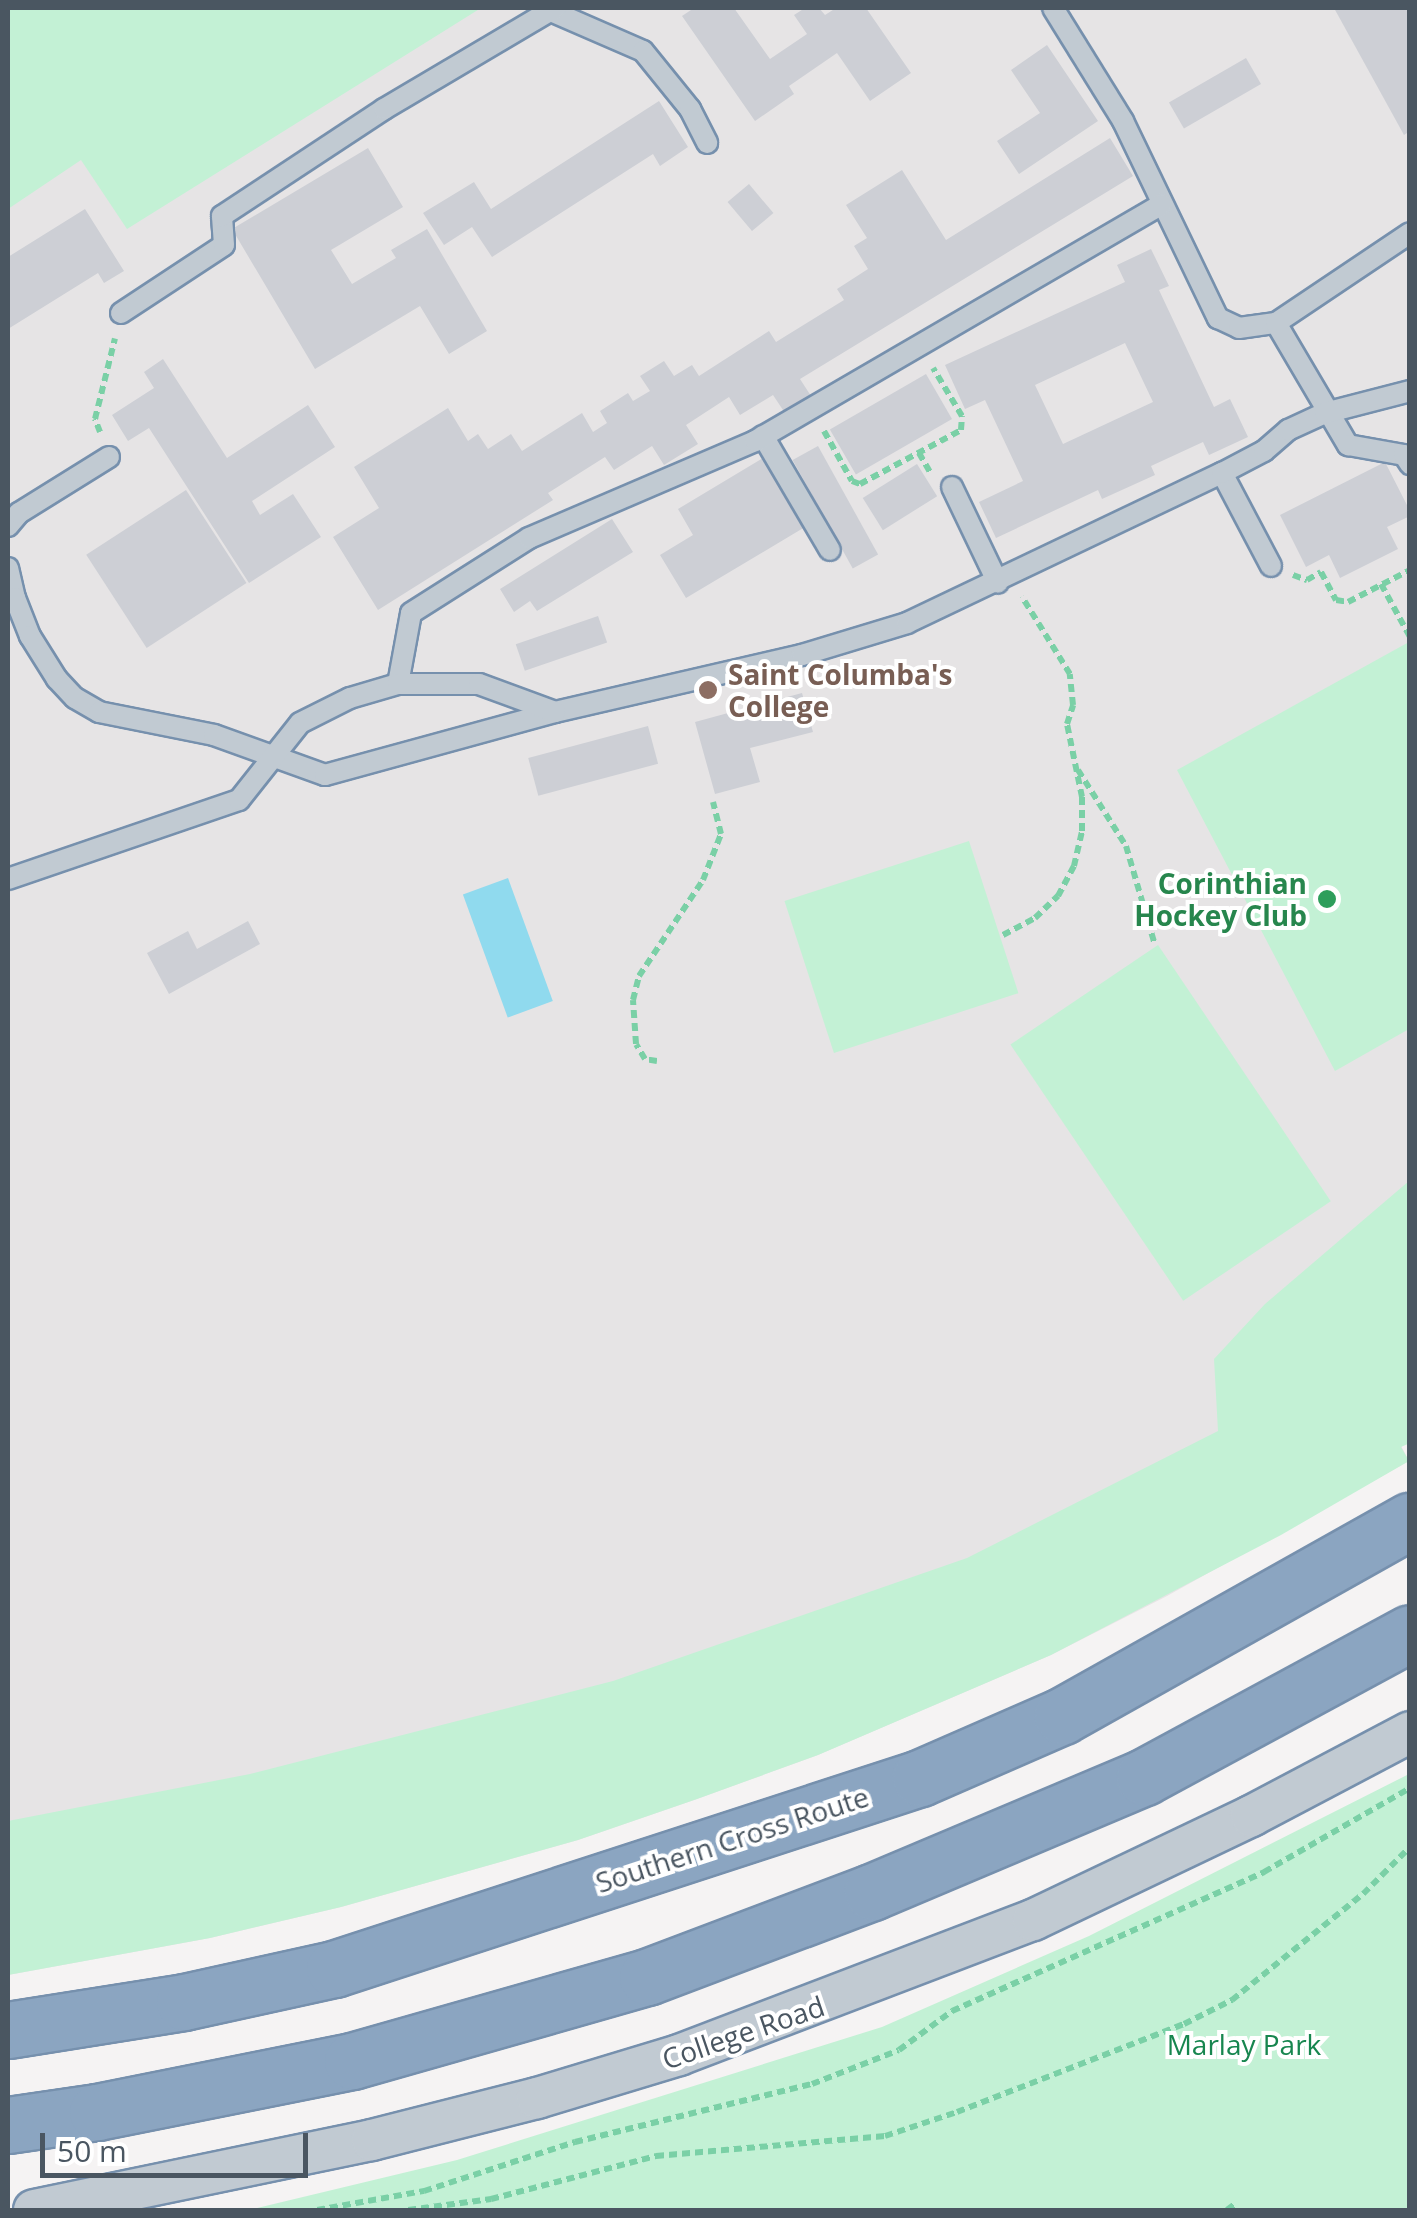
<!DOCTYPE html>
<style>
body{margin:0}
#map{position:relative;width:1417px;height:2218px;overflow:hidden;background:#f5f3f3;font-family:"Open Sans",sans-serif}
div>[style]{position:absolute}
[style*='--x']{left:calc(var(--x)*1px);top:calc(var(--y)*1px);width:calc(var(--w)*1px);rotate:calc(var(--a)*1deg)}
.education>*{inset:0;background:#e6e4e5}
.green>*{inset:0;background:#c3f1d5;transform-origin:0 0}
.water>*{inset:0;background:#90daee;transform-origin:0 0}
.building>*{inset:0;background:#cdcfd5;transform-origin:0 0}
.path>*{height:6px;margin-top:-3px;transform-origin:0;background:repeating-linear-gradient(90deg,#7ad0a6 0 8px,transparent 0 13px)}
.roads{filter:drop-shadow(2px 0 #7690ad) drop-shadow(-2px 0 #7690ad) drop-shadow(0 2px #7690ad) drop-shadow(0 -2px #7690ad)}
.lane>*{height:20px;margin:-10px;padding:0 10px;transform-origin:10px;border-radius:10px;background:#c1cad2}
.street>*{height:40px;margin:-20px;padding:0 20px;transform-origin:20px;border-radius:20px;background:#c1cad2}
.highway>*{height:55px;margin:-27.5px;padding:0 27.5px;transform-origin:27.5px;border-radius:27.5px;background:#8ba5c1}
.dots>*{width:28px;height:28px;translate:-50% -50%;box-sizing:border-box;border:5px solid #fff;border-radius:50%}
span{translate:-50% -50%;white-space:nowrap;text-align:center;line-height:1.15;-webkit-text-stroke:8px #fff;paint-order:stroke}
.education-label{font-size:28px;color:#785e54;font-weight:700}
.left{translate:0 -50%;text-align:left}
.leisure-label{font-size:28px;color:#27864d;font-weight:700}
.right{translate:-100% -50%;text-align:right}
.street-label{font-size:28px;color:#4a5661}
.park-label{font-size:28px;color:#17864f}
.frame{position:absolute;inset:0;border:10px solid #4a5661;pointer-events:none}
.scale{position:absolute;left:40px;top:2133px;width:268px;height:45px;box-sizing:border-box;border:5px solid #4a5661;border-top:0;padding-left:12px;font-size:30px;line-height:35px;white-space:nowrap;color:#4a5661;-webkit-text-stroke:8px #fff;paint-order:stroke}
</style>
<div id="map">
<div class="education">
<div style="clip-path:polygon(8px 8px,1409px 8px,1410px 1372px,1396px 1436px,1409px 1461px,1167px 1596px,1051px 1655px,818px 1755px,697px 1799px,578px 1840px,341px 1907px,210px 1938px,8px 1975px)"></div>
</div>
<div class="green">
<div style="clip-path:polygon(8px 8px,481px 8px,127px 229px,81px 160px,8px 209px)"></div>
<div style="clip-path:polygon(1409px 642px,1409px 1029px,1335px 1071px,1177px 770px)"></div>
<div style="left:969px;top:841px;width:160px;height:194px;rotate:72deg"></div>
<div style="left:1158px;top:945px;width:309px;height:178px;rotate:56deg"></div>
<div style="clip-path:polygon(1409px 1181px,1410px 1443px,1401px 1447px,1409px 1461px,1281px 1535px,1051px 1655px,818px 1755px,697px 1799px,578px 1840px,341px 1907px,210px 1938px,8px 1975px,8px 1821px,250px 1774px,613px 1681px,967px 1558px,1218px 1431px,1214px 1359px,1265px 1304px)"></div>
<div style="clip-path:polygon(1409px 1774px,1409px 2210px,249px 2210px,457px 2160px,882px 2027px,1089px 1936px)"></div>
</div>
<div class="water">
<div style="left:508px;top:878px;width:131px;height:48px;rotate:70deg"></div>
</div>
<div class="building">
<div style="clip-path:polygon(694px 8px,734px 8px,770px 59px,807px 34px,794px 15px,805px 8px,819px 8px,825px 15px,836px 8px,866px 8px,911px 73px,870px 101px,837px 53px,789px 86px,794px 94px,755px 121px,682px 16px)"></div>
<div style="clip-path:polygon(1334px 8px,1410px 8px,1410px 131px,1404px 135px)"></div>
<div style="clip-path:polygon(1047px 45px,1098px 121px,1019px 174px,997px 141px,1040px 113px,1011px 70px)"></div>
<div style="left:1246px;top:58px;width:30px;height:89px;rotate:60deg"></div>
<div style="clip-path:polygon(659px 101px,688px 147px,660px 166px,653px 154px,492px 257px,472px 227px,444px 245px,423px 213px,474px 182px,491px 209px)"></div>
<div style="clip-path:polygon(1110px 138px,1133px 176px,800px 379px,811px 396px,785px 413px,773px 395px,740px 415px,729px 397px,686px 425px,698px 444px,664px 465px,652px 446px,614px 470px,605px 457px,548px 493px,553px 500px,378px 610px,333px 537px,379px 508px,354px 467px,448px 408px,468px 441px,478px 434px,488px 449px,511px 434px,522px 451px,582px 413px,593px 432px,607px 423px,600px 411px,628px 393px,633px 401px,650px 391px,640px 376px,664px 361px,674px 376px,692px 365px,699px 376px,769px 331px,776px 342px,844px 300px,837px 289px,868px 269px,854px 246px,867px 238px,846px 205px,902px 170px,946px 240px)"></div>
<div style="clip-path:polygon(368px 148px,403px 207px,331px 250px,352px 284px,396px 258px,391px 250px,427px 229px,487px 331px,449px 354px,420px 306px,315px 369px,232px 229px)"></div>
<div style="left:749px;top:184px;width:38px;height:28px;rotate:50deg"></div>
<div style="clip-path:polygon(85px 209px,124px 271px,104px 283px,98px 273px,8px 329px,8px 257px)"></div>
<div style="clip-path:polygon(evenodd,1151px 249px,1169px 286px,1159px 290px,1214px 407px,1230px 399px,1248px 437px,1209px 455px,1203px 442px,1151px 466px,1155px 475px,1102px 499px,1098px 490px,996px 538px,979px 502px,1023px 481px,985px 400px,965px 409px,945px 365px,1125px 282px,1117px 265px,1151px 249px,1125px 343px,1153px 402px,1063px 444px,1035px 385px,1125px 343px)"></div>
<div style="clip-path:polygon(163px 359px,227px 458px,308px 405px,335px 447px,252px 501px,260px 515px,293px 494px,321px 537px,249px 583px,149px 428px,128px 441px,112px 415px,154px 388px,144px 372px)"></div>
<div style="left:926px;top:374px;width:52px;height:111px;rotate:60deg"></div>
<div style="left:818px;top:446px;width:124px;height:29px;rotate:61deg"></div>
<div style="clip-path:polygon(763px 458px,805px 527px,686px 598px,660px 555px,693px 535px,678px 509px)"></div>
<div style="clip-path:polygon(1385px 462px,1410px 511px,1410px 516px,1387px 527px,1398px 549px,1340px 578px,1329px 555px,1306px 567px,1280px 515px)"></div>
<div style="left:917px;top:464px;width:38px;height:64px;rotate:58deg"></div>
<div style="left:186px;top:490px;width:111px;height:119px;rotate:57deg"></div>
<div style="clip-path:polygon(612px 519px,633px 552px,537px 611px,530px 601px,514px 612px,500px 589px)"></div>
<div style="left:598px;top:616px;width:28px;height:87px;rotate:71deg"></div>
<div style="clip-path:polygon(802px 693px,813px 732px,750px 748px,760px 782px,715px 794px,695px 722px)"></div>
<div style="left:648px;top:726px;width:39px;height:124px;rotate:75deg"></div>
<div style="clip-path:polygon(248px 921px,260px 944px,169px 994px,147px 953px,188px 931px,197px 949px)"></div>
</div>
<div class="path">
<div style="--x:824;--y:431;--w:57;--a:60.8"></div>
<div style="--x:852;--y:481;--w:9;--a:21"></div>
<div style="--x:860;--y:484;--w:115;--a:-28.1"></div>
<div style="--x:961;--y:430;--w:14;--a:-86"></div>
<div style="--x:962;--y:416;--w:56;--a:-121.1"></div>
<div style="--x:100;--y:432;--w:14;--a:-111"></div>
<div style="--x:95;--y:419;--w:83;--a:-76.1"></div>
<div style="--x:919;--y:453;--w:24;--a:60"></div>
<div style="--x:1293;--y:575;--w:15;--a:20"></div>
<div style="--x:1307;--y:580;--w:16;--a:-30"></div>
<div style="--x:1321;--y:572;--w:32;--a:62"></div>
<div style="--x:1336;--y:600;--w:12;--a:9"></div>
<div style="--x:1348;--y:602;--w:70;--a:-27.3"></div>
<div style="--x:1381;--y:584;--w:60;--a:61.3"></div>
<div style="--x:1078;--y:770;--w:90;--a:57.7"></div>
<div style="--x:1126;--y:846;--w:100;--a:73.7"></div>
<div style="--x:1003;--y:935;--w:36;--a:-28"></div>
<div style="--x:1035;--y:918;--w:32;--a:-44"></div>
<div style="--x:1058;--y:896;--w:34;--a:-62"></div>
<div style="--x:1074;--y:866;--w:36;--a:-77"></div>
<div style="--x:1082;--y:831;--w:34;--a:-90"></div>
<div style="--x:1082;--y:797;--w:75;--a:-101.6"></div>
<div style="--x:1067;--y:724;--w:20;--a:-72"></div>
<div style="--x:1073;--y:705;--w:31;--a:-96"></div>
<div style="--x:1070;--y:674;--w:91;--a:-121.9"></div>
<div style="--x:657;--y:1061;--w:12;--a:-171"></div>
<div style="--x:645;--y:1059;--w:17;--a:-121"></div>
<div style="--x:636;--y:1044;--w:44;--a:-93.9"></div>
<div style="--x:633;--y:1000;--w:25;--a:-76"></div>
<div style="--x:639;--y:976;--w:115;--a:-56.3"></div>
<div style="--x:703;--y:880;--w:49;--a:-68.6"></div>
<div style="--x:721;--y:834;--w:33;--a:-104"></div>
<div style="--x:317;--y:2210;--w:109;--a:-10.1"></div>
<div style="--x:424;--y:2191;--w:159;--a:-18"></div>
<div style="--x:575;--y:2142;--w:244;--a:-13.8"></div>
<div style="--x:812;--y:2084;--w:93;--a:-21.3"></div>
<div style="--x:899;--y:2050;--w:66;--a:-36.3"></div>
<div style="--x:952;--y:2011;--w:342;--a:-24"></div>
<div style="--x:1264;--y:1872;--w:168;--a:-29.9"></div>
<div style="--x:408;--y:2210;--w:84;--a:-7.5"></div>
<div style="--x:491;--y:2199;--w:171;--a:-14.6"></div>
<div style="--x:656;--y:2156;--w:230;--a:-5"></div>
<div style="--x:885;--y:2136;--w:76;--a:-18.4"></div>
<div style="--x:957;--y:2112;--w:243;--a:-21.2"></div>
<div style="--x:1184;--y:2024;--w:54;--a:-26.6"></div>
<div style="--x:1232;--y:2000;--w:169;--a:-39"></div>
<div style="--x:1363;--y:1894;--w:66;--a:-45"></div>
<div style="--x:1227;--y:2210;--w:10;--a:-37"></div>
</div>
<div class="roads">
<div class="lane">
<div style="--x:1053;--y:8;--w:133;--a:58.2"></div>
<div style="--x:1123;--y:121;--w:219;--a:64.3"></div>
<div style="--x:1218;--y:318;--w:23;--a:25"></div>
<div style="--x:1239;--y:328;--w:37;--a:-8"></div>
<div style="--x:1276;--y:323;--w:161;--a:-33.9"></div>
<div style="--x:551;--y:11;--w:100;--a:23.5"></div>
<div style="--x:643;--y:51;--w:75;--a:51"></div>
<div style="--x:690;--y:109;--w:38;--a:63"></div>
<div style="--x:121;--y:313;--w:123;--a:-33.4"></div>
<div style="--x:224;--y:245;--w:29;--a:-94"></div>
<div style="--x:222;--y:216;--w:194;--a:-33.4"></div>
<div style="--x:384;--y:109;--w:199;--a:-30.6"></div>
<div style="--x:1276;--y:323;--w:142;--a:59.5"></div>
<div style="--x:1348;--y:445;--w:57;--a:10.1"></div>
<div style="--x:1404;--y:455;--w:11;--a:56"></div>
<div style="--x:763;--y:436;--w:132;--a:59.6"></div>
<div style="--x:1222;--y:473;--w:105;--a:62.2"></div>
<div style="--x:952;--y:487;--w:106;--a:64.4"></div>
<div style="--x:8;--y:526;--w:17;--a:-50"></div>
<div style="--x:19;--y:513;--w:106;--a:-31.9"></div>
<div style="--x:8;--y:568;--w:31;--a:77"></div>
<div style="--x:8;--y:600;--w:7;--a:-16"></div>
<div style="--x:15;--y:598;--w:41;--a:68.5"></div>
<div style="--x:30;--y:636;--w:51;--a:57.9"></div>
<div style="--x:57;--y:679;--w:26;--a:47"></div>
<div style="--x:75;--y:698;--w:28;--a:30"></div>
<div style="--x:99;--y:712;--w:117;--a:11.3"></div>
<div style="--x:214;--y:735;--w:118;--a:19.8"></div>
<div style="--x:325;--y:775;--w:238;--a:-15.3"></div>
<div style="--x:555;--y:712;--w:253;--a:-13"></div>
<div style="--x:802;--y:655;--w:110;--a:-16.9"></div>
<div style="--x:907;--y:623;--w:349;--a:-25.5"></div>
<div style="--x:1222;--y:473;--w:47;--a:-27.6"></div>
<div style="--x:1264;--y:451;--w:32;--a:-41"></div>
<div style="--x:1288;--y:430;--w:41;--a:-24.7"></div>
<div style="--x:1325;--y:413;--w:88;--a:-14.5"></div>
<div style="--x:398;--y:684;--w:72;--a:-79.6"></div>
<div style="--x:411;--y:613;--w:140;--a:-32.4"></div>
<div style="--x:529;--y:538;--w:246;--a:-23.2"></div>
<div style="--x:755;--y:441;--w:471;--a:-30.2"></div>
<div style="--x:8;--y:879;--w:244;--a:-18.9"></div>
<div style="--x:239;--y:800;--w:98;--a:-51.6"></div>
<div style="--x:300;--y:723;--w:56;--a:-26.6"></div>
<div style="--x:350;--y:698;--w:50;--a:-16.3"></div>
<div style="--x:398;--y:684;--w:81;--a:0"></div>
<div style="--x:479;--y:684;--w:81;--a:20.2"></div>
</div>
<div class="street">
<div style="--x:34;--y:2210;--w:345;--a:-11.7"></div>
<div style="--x:372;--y:2140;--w:170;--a:-14.3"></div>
<div style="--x:537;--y:2098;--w:148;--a:-16.8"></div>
<div style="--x:679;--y:2055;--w:379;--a:-20.9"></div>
<div style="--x:1033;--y:1920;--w:242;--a:-25.5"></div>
<div style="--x:1251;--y:1816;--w:180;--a:-27.8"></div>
</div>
<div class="highway">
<div style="--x:8;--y:2030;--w:178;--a:-9"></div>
<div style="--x:184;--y:2002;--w:154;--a:-12.4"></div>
<div style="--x:334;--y:1969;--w:616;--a:-18.05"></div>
<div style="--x:920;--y:1778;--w:155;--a:-23.6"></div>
<div style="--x:1062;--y:1716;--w:399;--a:-29.3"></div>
<div style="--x:8;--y:2125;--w:90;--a:-8.3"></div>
<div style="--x:97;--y:2112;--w:260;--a:-11.3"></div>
<div style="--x:352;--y:2061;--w:307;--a:-15.9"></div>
<div style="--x:647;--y:1977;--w:241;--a:-20.7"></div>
<div style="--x:872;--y:1892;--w:295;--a:-22.9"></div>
<div style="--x:1144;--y:1777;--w:302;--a:-28.4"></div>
</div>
</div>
<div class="dots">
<div style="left:708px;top:690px;background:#8d6e63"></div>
<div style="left:1327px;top:899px;background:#2e9e5b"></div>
</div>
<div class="education-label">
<span class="left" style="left:728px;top:690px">Saint Columba's<br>College</span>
</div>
<div class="leisure-label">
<span class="right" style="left:1307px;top:899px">Corinthian<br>Hockey Club</span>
</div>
<div class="street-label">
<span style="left:732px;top:1839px;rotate:-18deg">Southern Cross Route</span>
<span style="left:743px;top:2032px;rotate:-19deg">College Road</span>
</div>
<div class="park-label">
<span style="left:1244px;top:2044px">Marlay Park</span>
</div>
<div class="frame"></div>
<div class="scale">50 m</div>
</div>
